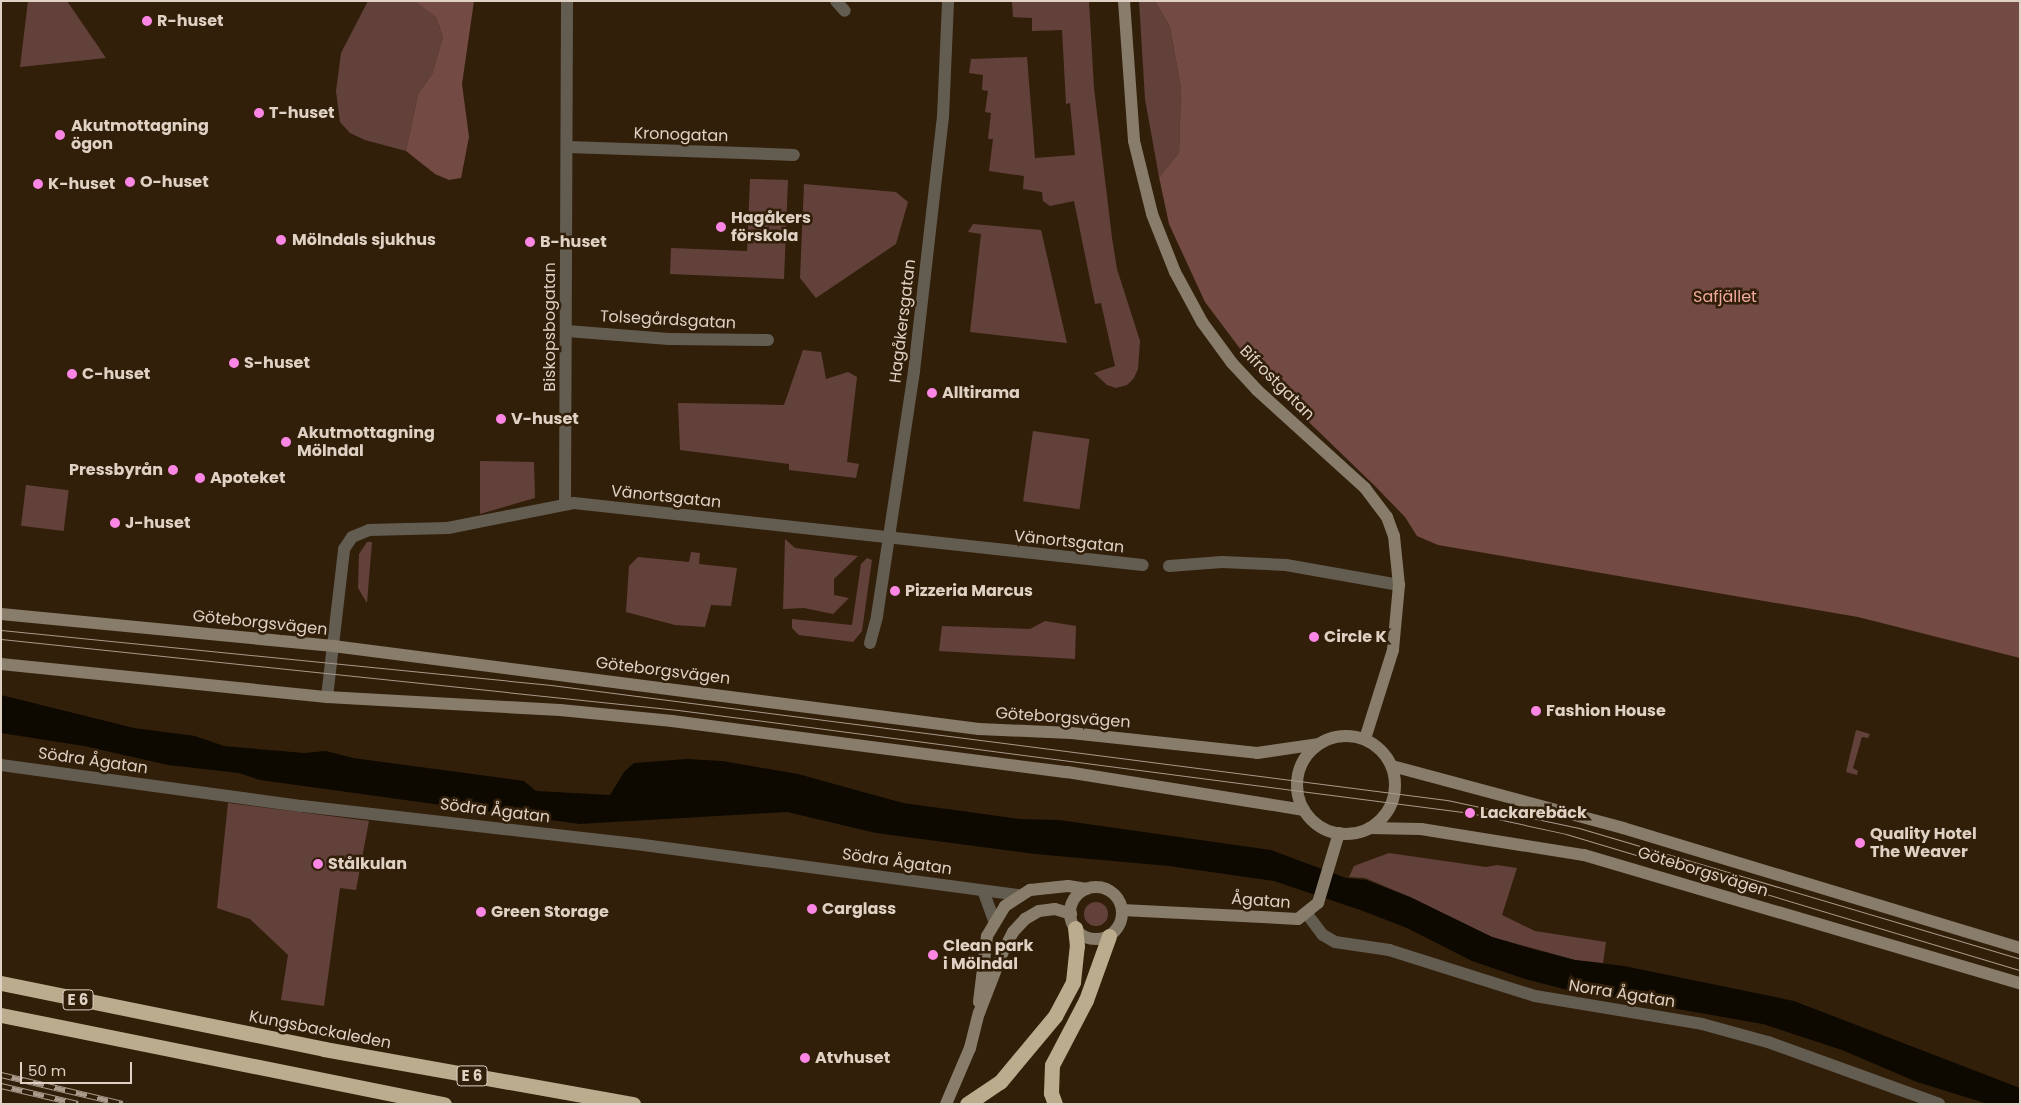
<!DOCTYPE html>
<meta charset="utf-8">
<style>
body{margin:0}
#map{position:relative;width:2021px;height:1105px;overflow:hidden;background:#321f0a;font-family:Poppins,sans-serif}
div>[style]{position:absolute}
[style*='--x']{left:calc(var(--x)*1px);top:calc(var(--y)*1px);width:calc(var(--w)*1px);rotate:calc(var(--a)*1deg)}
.green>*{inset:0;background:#63413b;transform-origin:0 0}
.round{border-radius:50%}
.forest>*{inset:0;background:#734b44}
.water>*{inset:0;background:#0d0900}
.minor>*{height:12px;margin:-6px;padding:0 6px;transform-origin:6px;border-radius:6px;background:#635d51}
.secondary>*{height:12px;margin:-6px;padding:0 6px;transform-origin:6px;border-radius:6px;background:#877d6a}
.secondary>.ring{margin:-6px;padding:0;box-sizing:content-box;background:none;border:12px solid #877d6a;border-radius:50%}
.motorway>*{height:15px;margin:-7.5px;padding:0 7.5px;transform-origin:7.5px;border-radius:7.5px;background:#bbac8e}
.tram>*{height:1px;margin:-0.5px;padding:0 0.5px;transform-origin:0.5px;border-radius:0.5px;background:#a99a8b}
.rail>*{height:5.5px;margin-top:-2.75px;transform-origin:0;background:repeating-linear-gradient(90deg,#321f0a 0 11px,#a99a8b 0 22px);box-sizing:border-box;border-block:1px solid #a99a8b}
.dots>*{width:14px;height:14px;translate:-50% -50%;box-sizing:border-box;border:2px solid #321f0a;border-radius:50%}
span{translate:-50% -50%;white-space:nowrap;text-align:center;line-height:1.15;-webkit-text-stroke:5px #321f0a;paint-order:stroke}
.shield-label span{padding:1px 4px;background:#321f0a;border:1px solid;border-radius:4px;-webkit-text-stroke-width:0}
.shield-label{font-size:15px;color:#dfd2c5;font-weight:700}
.poi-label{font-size:16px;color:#dfd2c5;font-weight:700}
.left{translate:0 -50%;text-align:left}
.right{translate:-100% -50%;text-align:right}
.street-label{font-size:16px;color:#dfd2c5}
.park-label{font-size:16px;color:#f1aa9e}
.frame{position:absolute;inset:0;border:2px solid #dfd2c5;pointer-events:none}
.scale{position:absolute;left:20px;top:1062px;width:112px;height:22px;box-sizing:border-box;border:2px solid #dfd2c5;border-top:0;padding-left:6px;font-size:15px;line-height:18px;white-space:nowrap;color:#dfd2c5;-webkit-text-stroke:4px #321f0a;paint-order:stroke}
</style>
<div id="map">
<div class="green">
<div style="clip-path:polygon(28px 1px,67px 1px,106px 58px,20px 67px)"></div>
<div style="clip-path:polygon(368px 1px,415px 1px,425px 5px,436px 17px,443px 37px,432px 74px,418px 94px,406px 151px,365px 140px,350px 133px,340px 122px,336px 91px,341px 53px)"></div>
<div style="clip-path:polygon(1089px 1px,1094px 88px,1112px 238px,1117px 269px,1140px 341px,1138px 369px,1134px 378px,1127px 385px,1116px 388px,1107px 385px,1094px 373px,1115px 366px,1101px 303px,1095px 304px,1074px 201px,1050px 206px,1043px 201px,1042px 192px,1023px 189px,1024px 176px,989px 171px,993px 139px,988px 139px,991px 113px,985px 112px,988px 91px,982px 90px,983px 75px,969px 73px,971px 59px,1027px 57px,1035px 158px,1075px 155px,1070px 103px,1066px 104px,1062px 30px,1032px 31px,1032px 18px,1013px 17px,1012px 2px)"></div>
<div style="clip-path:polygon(1139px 1px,1155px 1px,1170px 27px,1181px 89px,1179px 153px,1159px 177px,1145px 99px)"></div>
<div style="clip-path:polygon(750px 179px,788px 180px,784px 279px,670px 274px,671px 248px,747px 251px)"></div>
<div style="clip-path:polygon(804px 184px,896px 192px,908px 202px,896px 244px,816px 298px,800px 278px)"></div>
<div style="clip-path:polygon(973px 224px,1041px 230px,1067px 343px,970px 332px,981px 234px,968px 232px)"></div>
<div style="clip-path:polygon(803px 350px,821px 352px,826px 379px,848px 372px,857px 377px,847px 462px,859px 464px,856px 478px,789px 470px,789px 464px,680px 450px,678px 403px,784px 405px)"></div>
<div style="left:1033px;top:431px;width:57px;height:71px;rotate:8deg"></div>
<div style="clip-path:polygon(480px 461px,534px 462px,535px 498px,480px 514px)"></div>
<div style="left:26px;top:485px;width:43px;height:41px;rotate:7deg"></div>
<div style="clip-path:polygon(785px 539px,795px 548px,858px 556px,834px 579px,834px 595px,849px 598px,833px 614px,804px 608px,783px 609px)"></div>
<div style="clip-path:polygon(367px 542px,372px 542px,367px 603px,358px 588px,359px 554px)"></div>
<div style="clip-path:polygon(691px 552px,700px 553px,699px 564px,737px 568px,731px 606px,711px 605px,705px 627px,675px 625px,626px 612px,629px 566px,638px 557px,689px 562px)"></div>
<div style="clip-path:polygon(867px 558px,872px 560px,862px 631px,853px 642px,799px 635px,792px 628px,792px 619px,852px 625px,861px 564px)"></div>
<div style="clip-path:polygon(1045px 621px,1076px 626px,1075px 659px,939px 651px,942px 626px,1030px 629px)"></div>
<div style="clip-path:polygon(1856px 730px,1870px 734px,1868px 738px,1862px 737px,1853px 768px,1858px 771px,1857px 775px,1846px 772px)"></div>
<div style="clip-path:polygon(228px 803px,369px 821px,356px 890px,340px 888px,324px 1006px,281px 1000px,288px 955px,250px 919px,217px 908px)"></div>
<div style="clip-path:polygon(1389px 853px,1486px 867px,1497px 865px,1517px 868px,1502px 915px,1535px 931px,1606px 942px,1603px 963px,1575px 960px,1492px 937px,1410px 897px,1365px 878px,1349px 877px,1354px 866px)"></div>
<div class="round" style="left:1084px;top:902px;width:24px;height:24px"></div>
</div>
<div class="forest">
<div style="clip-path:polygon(415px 1px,474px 1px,462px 84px,469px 137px,461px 178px,449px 180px,435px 174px,406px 151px,418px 94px,432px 74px,443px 37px,436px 17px)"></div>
<div style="clip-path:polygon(1155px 1px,2020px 1px,2020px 658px,1858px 617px,1438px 545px,1417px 536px,1405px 517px,1375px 486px,1259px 374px,1205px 302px,1169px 224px,1159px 177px,1179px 153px,1181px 89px,1170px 27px)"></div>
</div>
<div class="water">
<div style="clip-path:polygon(1px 695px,134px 728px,195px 736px,224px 746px,304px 753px,326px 751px,353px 758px,524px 781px,536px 791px,610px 795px,624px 772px,634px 763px,687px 759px,722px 761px,798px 774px,903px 803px,1019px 819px,1059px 820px,1271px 850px,1346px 878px,1366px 880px,1410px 897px,1492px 937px,1529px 948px,1575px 960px,1624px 966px,1794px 1001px,2020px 1088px,2020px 1104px,1988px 1104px,1917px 1082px,1842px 1050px,1763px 1024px,1564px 989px,1525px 979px,1472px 961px,1407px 928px,1363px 911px,1274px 881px,1169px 866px,1035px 854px,876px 833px,787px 812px,580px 824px,260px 780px,239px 773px,168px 765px,84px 746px,1px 733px)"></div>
</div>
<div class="minor">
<div style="--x:836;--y:1;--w:13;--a:48"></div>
<div style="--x:568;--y:147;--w:226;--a:2"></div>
<div style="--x:567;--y:331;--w:102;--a:4.5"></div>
<div style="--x:669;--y:339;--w:99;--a:0.6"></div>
<div style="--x:565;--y:503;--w:502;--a:-89.77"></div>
<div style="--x:1169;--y:566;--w:53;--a:-4.3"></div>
<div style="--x:1222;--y:562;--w:64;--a:2.7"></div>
<div style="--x:1286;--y:565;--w:115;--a:10"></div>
<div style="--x:870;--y:643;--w:28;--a:-75"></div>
<div style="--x:877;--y:616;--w:248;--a:-81.4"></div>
<div style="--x:914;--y:371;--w:256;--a:-83.5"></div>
<div style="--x:943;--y:117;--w:116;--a:-87.5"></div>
<div style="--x:327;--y:697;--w:149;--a:-83.4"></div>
<div style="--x:344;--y:549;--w:14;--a:-56"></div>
<div style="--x:352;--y:537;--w:18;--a:-22"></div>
<div style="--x:369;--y:530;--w:79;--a:-1.5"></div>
<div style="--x:448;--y:528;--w:128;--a:-11.2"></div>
<div style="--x:574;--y:503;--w:572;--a:6.22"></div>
<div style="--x:1;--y:765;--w:304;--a:7.8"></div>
<div style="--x:302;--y:806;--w:336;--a:6.5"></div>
<div style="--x:636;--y:844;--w:385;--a:7.6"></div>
<div style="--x:984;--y:893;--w:29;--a:70"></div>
<div style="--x:1307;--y:914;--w:26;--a:53"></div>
<div style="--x:1323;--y:935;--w:14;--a:30"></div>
<div style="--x:1335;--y:942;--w:55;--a:8.4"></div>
<div style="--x:1389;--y:950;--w:153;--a:17.5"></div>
<div style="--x:1535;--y:996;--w:169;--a:9.5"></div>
<div style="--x:1702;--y:1024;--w:68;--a:15.3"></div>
<div style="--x:1768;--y:1042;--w:182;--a:19.9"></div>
</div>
<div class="secondary">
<div style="--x:1124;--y:1;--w:140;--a:85.9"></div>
<div style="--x:1134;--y:141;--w:75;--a:76.1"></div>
<div style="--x:1152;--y:214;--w:62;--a:68.4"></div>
<div style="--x:1175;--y:272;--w:57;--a:61.6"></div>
<div style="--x:1202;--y:322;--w:51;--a:53.8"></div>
<div style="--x:1232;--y:363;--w:37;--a:47"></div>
<div style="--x:1257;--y:390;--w:146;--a:42.2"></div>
<div style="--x:1365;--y:488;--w:36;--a:53"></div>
<div style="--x:1387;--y:517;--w:20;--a:70"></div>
<div style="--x:1394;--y:536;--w:49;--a:84.2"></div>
<div style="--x:1399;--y:585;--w:65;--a:95.3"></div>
<div style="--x:1393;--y:650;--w:93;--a:107.5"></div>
<div style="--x:1;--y:614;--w:334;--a:5.5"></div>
<div style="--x:333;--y:646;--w:651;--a:7.32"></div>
<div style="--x:979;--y:729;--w:92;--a:2.5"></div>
<div style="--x:1071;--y:733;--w:187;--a:6.1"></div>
<div style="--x:1257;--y:753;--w:63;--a:-8.3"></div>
<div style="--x:1;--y:664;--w:328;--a:5.8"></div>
<div style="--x:327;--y:697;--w:233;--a:3.2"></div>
<div style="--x:560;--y:710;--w:113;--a:5.6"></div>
<div style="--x:672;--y:721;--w:398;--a:7.4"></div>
<div style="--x:1067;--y:772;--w:240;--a:9.1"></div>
<div class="ring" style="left:1297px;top:736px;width:86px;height:86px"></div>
<div style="--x:1392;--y:766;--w:239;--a:15"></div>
<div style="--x:1623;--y:828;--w:415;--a:16.8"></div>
<div style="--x:1370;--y:828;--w:51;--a:1.1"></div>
<div style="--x:1421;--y:829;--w:165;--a:9.1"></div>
<div style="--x:1584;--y:855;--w:454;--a:16.4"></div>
<div class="ring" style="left:1070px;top:887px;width:40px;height:40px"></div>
<div style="--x:1122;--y:910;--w:176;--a:2.9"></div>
<div style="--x:1298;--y:919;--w:26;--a:-39"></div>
<div style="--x:1318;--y:903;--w:73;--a:-73.3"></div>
<div style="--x:979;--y:1002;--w:66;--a:-83.1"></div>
<div style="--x:987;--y:936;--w:35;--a:-59"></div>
<div style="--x:1005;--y:906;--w:30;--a:-33"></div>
<div style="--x:1030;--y:890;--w:38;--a:-6"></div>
<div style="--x:1068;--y:886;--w:19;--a:9"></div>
<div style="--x:946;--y:1104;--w:61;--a:-66.8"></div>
<div style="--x:970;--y:1048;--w:36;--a:-76"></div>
<div style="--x:979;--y:1013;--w:66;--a:-68.8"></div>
<div style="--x:1003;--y:951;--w:21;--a:-62"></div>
<div style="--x:1013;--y:932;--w:18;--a:-47"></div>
<div style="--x:1025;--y:919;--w:16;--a:-30"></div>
<div style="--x:1039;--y:911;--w:16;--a:-7"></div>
<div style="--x:1055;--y:909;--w:17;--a:17"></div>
</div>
<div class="motorway">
<div style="--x:1;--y:983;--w:330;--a:11.5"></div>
<div style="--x:324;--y:1049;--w:314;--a:10.1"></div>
<div style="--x:1;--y:1015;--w:452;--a:11.4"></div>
<div style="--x:967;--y:1104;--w:40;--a:-34"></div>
<div style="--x:1000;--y:1082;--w:86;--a:-50.2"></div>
<div style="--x:1055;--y:1016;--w:38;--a:-62"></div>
<div style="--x:1073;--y:982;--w:36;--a:-84"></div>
<div style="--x:1077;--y:946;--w:18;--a:-96"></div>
<div style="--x:1055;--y:1104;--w:12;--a:-110"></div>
<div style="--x:1051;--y:1093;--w:28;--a:-88"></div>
<div style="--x:1052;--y:1065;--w:73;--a:-62.4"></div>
<div style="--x:1086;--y:1000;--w:68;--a:-70.2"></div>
</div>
<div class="tram">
<div style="--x:1;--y:630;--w:553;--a:5.71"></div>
<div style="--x:551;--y:685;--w:903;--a:7.31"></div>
<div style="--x:1447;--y:800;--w:135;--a:12"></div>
<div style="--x:1579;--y:828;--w:460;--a:16.5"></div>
<div style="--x:1;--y:639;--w:681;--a:5.99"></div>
<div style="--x:678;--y:710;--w:799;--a:7.41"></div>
<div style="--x:1470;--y:813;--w:98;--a:12.3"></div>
<div style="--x:1566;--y:834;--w:474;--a:16.7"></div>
</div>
<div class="rail">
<div style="--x:1;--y:1075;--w:125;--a:13.4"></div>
<div style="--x:1;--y:1086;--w:79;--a:13.2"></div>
</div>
<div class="dots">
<div style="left:147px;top:21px;background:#fc86e4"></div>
<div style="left:259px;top:113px;background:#fc86e4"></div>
<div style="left:60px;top:135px;background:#fc86e4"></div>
<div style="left:130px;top:182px;background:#fc86e4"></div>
<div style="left:38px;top:184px;background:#fc86e4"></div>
<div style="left:721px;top:227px;background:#fc86e4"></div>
<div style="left:281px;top:240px;background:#fc86e4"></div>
<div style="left:530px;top:242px;background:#fc86e4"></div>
<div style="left:234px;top:363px;background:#fc86e4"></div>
<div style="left:72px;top:374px;background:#fc86e4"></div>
<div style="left:932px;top:393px;background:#fc86e4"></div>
<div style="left:501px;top:419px;background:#fc86e4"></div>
<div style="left:286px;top:442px;background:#fc86e4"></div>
<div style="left:173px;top:470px;background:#fc86e4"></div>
<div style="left:200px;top:478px;background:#fc86e4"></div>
<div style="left:115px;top:523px;background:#fc86e4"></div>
<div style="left:895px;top:591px;background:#fc86e4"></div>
<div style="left:1314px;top:637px;background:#fc86e4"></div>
<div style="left:1536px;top:711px;background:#fc86e4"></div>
<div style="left:1470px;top:813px;background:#fc86e4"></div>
<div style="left:1860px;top:843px;background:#fc86e4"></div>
<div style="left:318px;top:864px;background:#fc86e4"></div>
<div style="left:812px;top:909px;background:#fc86e4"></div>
<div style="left:481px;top:912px;background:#fc86e4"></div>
<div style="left:933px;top:955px;background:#fc86e4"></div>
<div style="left:805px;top:1058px;background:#fc86e4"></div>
</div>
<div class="shield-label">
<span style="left:78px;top:1000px">E 6</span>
<span style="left:472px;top:1076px">E 6</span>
</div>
<div class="poi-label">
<span class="left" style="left:157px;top:21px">R-huset</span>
<span class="left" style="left:269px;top:113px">T-huset</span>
<span class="left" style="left:71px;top:135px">Akutmottagning<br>ögon</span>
<span class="left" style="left:140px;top:182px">O-huset</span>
<span class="left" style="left:48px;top:184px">K-huset</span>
<span class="left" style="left:731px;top:227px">Hagåkers<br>förskola</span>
<span class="left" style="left:292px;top:240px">Mölndals sjukhus</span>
<span class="left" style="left:540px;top:242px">B-huset</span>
<span class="left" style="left:244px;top:363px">S-huset</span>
<span class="left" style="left:82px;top:374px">C-huset</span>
<span class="left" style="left:942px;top:393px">Alltirama</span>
<span class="left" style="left:511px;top:419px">V-huset</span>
<span class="left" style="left:297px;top:442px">Akutmottagning<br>Mölndal</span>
<span class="right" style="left:163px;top:470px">Pressbyrån</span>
<span class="left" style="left:210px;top:478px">Apoteket</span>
<span class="left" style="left:125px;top:523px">J-huset</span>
<span class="left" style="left:905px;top:591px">Pizzeria Marcus</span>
<span class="left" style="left:1324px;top:637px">Circle K</span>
<span class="left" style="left:1546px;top:711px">Fashion House</span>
<span class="left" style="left:1480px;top:813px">Lackarebäck</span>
<span class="left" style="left:1870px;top:843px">Quality Hotel<br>The Weaver</span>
<span class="left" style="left:328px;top:864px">Stålkulan</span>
<span class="left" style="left:822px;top:909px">Carglass</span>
<span class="left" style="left:491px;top:912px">Green Storage</span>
<span class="left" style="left:943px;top:955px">Clean park<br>i Mölndal</span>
<span class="left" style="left:815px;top:1058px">Atvhuset</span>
</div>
<div class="street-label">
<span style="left:681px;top:135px;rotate:2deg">Kronogatan</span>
<span style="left:668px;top:320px;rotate:3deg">Tolsegårdsgatan</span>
<span style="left:903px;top:321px;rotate:-83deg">Hagåkersgatan</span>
<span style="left:550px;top:327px;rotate:-90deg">Biskopsbogatan</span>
<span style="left:1277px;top:383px;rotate:45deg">Bifrostgatan</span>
<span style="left:666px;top:497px;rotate:6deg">Vänortsgatan</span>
<span style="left:1069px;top:542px;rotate:6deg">Vänortsgatan</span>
<span style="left:260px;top:623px;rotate:6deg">Göteborgsvägen</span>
<span style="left:663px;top:671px;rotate:7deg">Göteborgsvägen</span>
<span style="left:1063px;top:718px;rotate:4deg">Göteborgsvägen</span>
<span style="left:93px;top:761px;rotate:8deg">Södra Ågatan</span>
<span style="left:495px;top:811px;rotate:7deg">Södra Ågatan</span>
<span style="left:897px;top:862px;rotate:8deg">Södra Ågatan</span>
<span style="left:1703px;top:872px;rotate:17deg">Göteborgsvägen</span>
<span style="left:1261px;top:901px;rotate:4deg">Ågatan</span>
<span style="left:1622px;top:994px;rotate:9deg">Norra Ågatan</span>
<span style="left:320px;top:1030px;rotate:11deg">Kungsbackaleden</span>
</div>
<div class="park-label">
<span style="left:1725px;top:297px">Safjället</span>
</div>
<div class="frame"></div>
<div class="scale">50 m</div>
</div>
